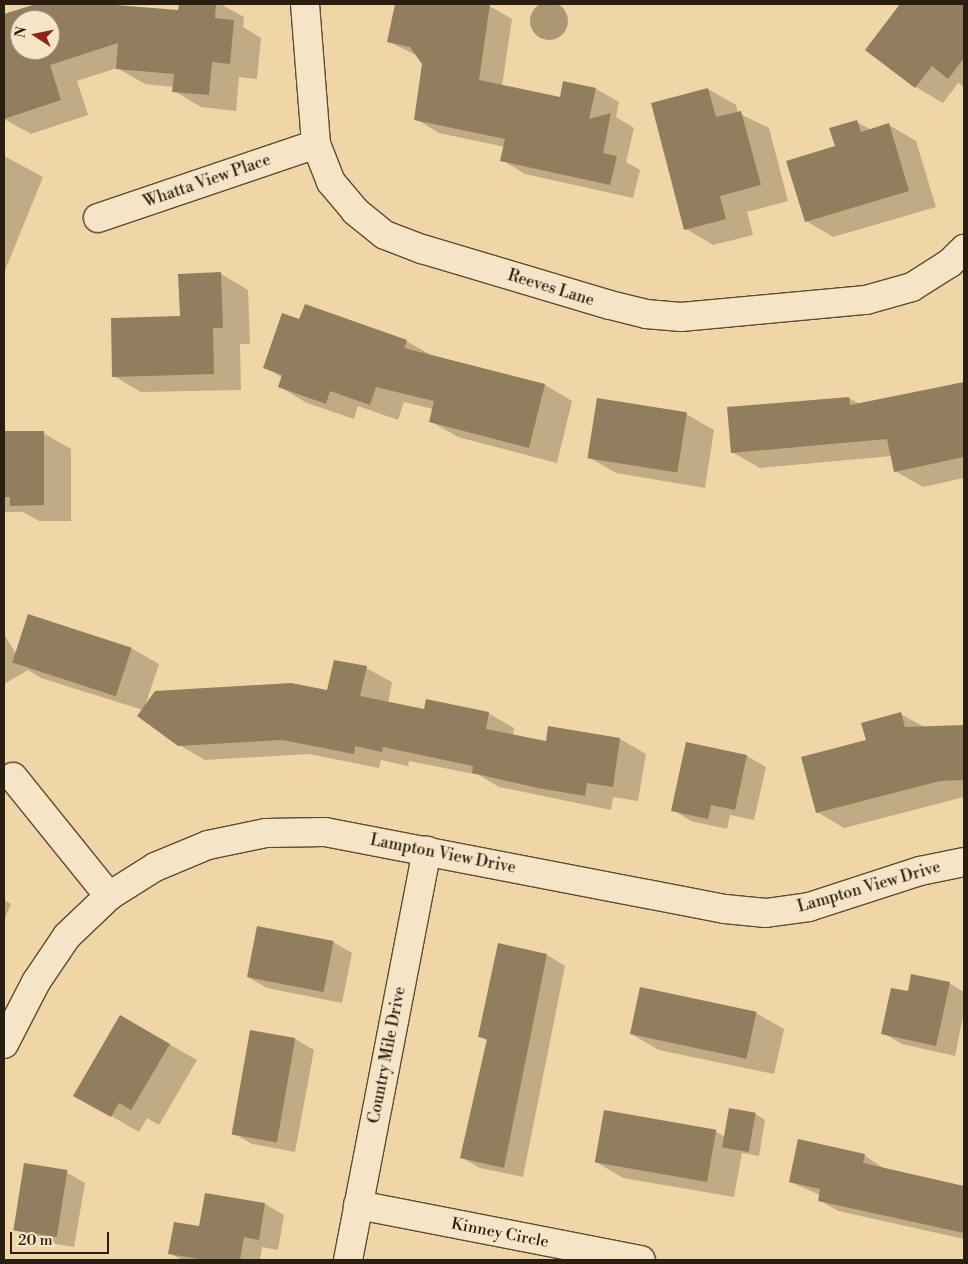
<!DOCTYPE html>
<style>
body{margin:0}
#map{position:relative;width:968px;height:1264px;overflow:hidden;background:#f0d6a7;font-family:"Libre Bodoni",serif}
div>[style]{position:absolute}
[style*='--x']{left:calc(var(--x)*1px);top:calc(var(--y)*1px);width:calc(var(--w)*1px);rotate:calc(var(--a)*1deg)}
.water>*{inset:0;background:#ac9774}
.round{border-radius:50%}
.shadow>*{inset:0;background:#0003}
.building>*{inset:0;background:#907e5f;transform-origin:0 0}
.roads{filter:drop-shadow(1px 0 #5a4c37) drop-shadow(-1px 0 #5a4c37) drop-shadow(0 1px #5a4c37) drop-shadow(0 -1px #5a4c37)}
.minor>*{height:28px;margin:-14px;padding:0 14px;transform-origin:14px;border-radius:14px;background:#f5e4c6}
span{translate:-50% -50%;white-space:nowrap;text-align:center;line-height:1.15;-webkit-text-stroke:4px #f5e4c6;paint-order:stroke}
.street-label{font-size:16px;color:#281e12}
.frame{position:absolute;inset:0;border:5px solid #281e12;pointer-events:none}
.north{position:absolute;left:10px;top:10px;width:50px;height:50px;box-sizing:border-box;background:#f5e4c6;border:1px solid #a3957e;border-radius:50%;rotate:281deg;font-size:14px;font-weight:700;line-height:20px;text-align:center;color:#281e12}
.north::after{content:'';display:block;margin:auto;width:18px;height:22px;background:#8f2418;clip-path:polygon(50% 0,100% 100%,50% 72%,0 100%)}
.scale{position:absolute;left:10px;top:1232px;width:99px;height:22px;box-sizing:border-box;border:2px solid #281e12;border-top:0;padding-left:6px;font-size:15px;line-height:18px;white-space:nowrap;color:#281e12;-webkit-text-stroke:4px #f5e4c6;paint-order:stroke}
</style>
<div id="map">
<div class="water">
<div class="round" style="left:530px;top:2px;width:38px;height:38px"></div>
</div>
<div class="shadow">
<div style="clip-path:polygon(evenodd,40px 4px,99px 4px,179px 12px,180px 4px,220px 4px,244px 17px,243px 27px,261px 38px,257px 79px,239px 77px,236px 111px,201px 107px,174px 91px,174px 87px,145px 84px,117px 68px,77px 81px,88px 115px,31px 134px,4px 119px,4px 16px,40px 4px,20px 20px,50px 20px,50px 50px,20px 50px,20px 20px)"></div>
<div style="clip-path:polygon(396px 4px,489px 6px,512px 19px,502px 86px,561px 98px,564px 82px,596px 89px,619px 102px,616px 117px,634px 128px,626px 162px,640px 170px,633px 198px,525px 174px,502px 160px,505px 147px,439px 133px,416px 119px,424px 64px,418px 56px,389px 42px)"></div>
<div style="clip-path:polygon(896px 4px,964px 4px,964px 87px,958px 83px,943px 103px,916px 87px,867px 49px,899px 6px)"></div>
<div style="clip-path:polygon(708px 89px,736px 105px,738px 113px,769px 128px,788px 201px,747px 212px,753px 235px,713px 245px,686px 229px)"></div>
<div style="clip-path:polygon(857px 122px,871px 130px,889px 125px,916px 141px,936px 207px,833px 237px,806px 221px,836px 147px)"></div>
<div style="clip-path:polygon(4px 156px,43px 177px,4px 273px)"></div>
<div style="clip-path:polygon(221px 274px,248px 290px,250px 344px,240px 344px,241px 390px,141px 392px,114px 376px,181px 317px)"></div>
<div style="clip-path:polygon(300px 321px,406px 341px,433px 356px,545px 385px,572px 401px,557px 463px,458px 437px,430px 421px,433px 409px,404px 402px,398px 420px,358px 406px,354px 419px,307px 403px,280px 387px,283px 378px,264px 367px)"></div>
<div style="clip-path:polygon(964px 383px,964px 478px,923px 487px,895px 471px,892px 456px,760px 468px,732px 452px,849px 398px,860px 404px)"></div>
<div style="clip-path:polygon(686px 414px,714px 430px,705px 488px,616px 473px,588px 457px)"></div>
<div style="clip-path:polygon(4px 433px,43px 433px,71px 449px,71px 521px,39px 521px,23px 512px,4px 512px)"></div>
<div style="clip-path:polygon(4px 634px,16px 654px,131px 648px,159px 664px,145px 706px,328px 692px,366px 668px,392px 682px,388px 703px,425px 711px,488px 713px,514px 728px,513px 736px,547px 742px,549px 728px,620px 739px,646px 754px,638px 801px,613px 797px,611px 810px,499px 787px,479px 775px,409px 761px,408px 766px,381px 760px,379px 768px,309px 754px,205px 760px,179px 745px,143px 710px,41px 678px,28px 670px,4px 684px)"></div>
<div style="clip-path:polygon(901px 714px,926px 728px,964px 726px,964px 797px,844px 828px,817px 812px,868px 741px)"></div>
<div style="clip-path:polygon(687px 743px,747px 756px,766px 767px,754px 820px,730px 815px,727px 829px,691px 821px,673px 810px)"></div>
<div style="clip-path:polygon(4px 900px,11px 904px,4px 921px)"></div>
<div style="clip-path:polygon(333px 942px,352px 953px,342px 1003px,267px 988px,248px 977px)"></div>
<div style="clip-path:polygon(547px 955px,565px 966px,523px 1177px,480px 1168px,461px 1157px,488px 1041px,479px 1036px)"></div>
<div style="clip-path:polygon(949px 983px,964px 992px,964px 1012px,955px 1056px,902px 1044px,883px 1033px,909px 993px)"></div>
<div style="clip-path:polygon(641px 988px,756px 1013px,784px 1029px,774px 1074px,659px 1050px,631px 1034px)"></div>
<div style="clip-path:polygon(120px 1016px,197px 1060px,159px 1125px,147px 1118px,139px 1132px,75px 1095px)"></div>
<div style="clip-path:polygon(295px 1039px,314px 1050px,295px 1152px,252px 1144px,233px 1133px)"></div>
<div style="clip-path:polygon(730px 1110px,756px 1114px,765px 1120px,759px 1156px,742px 1153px,734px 1197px,623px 1178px,596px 1162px,715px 1131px,725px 1137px)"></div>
<div style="clip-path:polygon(864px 1155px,883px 1168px,964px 1187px,964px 1239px,838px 1211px,819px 1200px,820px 1195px,790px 1182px)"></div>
<div style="clip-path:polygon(66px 1172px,85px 1183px,74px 1247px,33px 1240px,14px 1229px)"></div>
<div style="clip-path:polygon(206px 1195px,265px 1204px,284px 1215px,278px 1250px,262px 1247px,260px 1260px,182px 1260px,169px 1253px,200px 1227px)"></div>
</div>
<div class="building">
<div style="clip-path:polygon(evenodd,36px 4px,103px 4px,178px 10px,179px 4px,216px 4px,215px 18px,234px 20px,230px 64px,212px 62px,209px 95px,172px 92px,174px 74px,116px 69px,118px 43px,50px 65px,61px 100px,4px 119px,4px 14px,36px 4px,20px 20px,50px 20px,50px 50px,20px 50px,20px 20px)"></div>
<div style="clip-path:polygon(395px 4px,490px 4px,479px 80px,560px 97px,563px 81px,596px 88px,589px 119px,611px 113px,603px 153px,617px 156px,610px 185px,500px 161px,505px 139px,414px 120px,422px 64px,410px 47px,387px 42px)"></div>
<div style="clip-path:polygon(900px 4px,964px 4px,964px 58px,948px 79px,932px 66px,915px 88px,865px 50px)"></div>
<div style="clip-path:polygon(708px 88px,716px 117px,741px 111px,761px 185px,720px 196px,726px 219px,684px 230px,651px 103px)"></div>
<div style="clip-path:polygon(857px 120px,861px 132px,889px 123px,909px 191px,805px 222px,786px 161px,835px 146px,829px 128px)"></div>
<div style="clip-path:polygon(221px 272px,223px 328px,213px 328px,214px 374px,112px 377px,111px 318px,180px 316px,178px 274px)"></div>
<div style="clip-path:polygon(305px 304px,407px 340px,404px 348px,545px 384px,529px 448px,429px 422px,434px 401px,376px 387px,370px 405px,330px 391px,326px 404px,278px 387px,282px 375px,263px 368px,282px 313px,299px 319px)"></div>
<div style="clip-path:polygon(964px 382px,964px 457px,894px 472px,887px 439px,731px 453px,727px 407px,849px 397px,850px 405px)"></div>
<div style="left:597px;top:398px;width:91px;height:61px;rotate:9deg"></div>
<div style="clip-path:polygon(4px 431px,44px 431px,44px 505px,10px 506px,10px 497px,4px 497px)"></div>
<div style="left:28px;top:614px;width:109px;height:51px;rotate:18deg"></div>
<div style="clip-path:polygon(334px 660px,367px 666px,360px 696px,424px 709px,426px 699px,489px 712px,486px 729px,546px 741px,548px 726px,620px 738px,613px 787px,587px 783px,585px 796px,538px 788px,472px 773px,473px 766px,383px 747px,382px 752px,355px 746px,354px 754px,282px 740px,178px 746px,137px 716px,155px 691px,291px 683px,327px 690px)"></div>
<div style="clip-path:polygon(901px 712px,905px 727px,964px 725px,964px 780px,940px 781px,816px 813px,801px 757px,866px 740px,861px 723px)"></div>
<div style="clip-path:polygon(686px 742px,747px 755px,735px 810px,711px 805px,708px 819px,671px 811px)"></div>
<div style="left:257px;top:926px;width:78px;height:52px;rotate:11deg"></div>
<div style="clip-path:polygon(498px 943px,547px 954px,504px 1168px,460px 1158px,487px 1039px,478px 1037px)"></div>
<div style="clip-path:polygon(911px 974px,950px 982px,936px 1046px,881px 1034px,891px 988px,908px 991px)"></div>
<div style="left:640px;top:987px;width:119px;height:48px;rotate:12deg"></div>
<div style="clip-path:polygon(120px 1015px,170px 1044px,131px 1110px,119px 1103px,111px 1117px,73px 1096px)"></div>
<div style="left:250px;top:1030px;width:46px;height:106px;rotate:10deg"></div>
<div style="left:729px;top:1108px;width:27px;height:40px;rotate:10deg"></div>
<div style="left:604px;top:1110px;width:114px;height:53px;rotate:10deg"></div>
<div style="clip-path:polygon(798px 1139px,865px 1154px,863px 1163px,964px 1186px,964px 1233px,818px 1201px,820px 1189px,789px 1182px)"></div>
<div style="left:24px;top:1163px;width:44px;height:68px;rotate:9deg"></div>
<div style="clip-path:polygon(205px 1193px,265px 1203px,259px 1240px,244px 1237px,240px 1260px,206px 1260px,168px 1254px,174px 1222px,199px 1226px)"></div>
</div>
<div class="roads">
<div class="minor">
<div style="--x:305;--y:4;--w:140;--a:85.5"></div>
<div style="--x:316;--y:144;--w:41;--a:68.5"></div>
<div style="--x:331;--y:182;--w:38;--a:50"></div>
<div style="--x:355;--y:211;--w:38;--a:39"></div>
<div style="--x:385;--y:235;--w:40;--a:21"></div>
<div style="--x:422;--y:249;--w:196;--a:16.6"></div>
<div style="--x:610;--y:305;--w:37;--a:14"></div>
<div style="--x:646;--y:314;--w:35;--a:5"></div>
<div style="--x:681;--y:317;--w:186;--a:-5.3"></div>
<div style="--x:866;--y:300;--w:48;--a:-15.8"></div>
<div style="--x:912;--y:287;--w:45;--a:-32.3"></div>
<div style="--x:950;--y:263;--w:20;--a:-45"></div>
<div style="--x:98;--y:218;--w:230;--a:-18.7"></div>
<div style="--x:13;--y:777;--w:153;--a:51.1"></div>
<div style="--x:4;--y:1044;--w:70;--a:-62.7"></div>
<div style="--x:36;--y:982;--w:55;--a:-56"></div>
<div style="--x:67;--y:936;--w:58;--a:-43.6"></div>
<div style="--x:109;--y:896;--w:54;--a:-32.2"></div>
<div style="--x:155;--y:867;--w:57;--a:-22.5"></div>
<div style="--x:208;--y:845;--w:59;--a:-11.7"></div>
<div style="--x:266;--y:833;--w:59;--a:-1"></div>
<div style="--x:325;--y:832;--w:407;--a:10.9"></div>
<div style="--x:725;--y:909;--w:41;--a:5.6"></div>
<div style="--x:766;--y:913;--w:43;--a:-7.9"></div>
<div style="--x:809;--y:907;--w:117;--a:-18"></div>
<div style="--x:920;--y:871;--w:45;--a:-11.6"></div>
<div style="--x:358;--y:1205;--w:288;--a:11"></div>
<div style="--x:348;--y:1260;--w:417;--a:-79.1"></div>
</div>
</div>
<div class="street-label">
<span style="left:207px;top:181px;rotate:-19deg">Whatta View Place</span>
<span style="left:551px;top:288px;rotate:17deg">Reeves Lane</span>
<span style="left:443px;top:854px;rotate:11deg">Lampton View Drive</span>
<span style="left:869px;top:887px;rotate:-16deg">Lampton View Drive</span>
<span style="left:387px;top:1055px;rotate:-79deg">Country Mile Drive</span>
<span style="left:500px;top:1233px;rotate:11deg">Kinney Circle</span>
</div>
<div class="frame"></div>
<div class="north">N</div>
<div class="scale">20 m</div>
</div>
